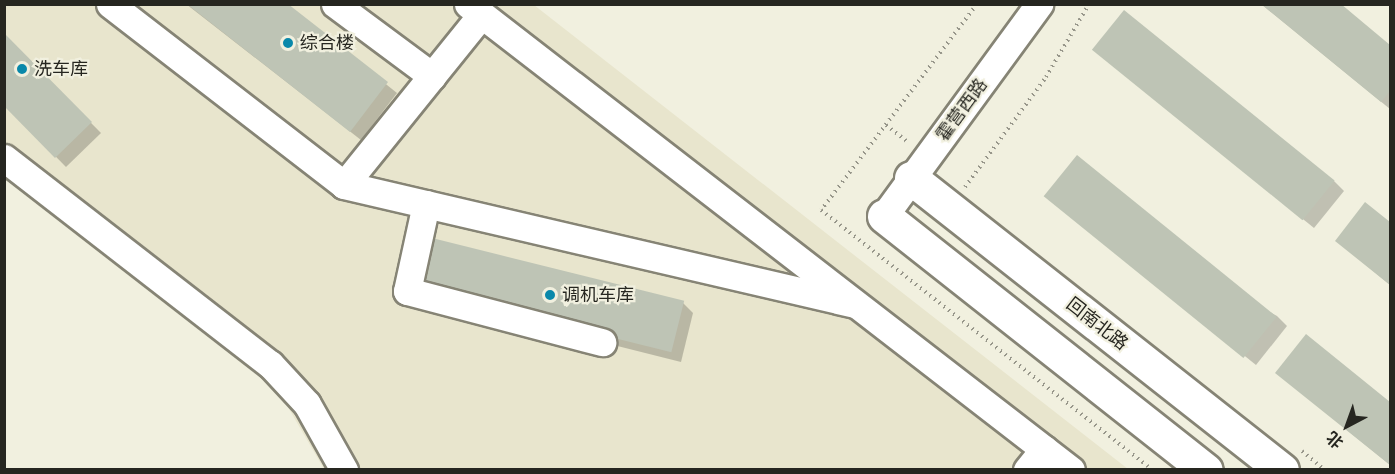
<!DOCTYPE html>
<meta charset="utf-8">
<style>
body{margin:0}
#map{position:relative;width:1395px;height:474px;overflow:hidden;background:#f1f0df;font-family:"Nunito Sans","Noto Sans SC",sans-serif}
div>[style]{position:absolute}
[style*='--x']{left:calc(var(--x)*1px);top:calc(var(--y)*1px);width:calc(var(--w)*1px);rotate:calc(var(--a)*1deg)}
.built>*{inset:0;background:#e8e5cd}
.shadow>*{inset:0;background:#0003}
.building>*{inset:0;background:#bec4b5;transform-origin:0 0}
.path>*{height:4px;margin-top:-2px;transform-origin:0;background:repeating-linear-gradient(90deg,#97968a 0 1.5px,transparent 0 6px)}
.roads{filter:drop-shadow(2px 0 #868475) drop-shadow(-2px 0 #868475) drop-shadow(0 2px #868475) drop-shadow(0 -2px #868475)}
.minor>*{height:27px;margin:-13.5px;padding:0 13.5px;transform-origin:13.5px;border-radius:13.5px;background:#fff}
.major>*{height:33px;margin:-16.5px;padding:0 16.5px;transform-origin:16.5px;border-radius:16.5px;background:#fff}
.dots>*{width:16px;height:16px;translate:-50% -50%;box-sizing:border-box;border:3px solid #f1f0df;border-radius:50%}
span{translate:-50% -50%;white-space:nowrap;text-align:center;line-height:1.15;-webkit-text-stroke:4.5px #f1f0df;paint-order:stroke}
.poi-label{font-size:18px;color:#262620}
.left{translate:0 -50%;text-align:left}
.street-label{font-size:18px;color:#262620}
.frame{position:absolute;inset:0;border:6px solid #262620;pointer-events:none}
.north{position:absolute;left:1317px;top:396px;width:60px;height:60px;-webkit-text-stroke:4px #f1f0df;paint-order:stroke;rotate:221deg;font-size:16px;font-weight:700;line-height:24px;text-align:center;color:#262620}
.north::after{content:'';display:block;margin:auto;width:21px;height:27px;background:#262620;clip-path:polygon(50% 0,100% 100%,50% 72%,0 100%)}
</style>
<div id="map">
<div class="built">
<div style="clip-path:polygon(4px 5px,534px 5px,1128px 469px,324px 469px,278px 390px,5px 179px)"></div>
</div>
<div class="shadow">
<div style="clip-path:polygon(186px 4px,286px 4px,397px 93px,361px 140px)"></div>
<div style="clip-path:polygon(1261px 4px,1338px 4px,1390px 47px,1390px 109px)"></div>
<div style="clip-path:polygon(4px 35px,101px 133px,66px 167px,4px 104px)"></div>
<div style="clip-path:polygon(1094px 50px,1334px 181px,1344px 191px,1314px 228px)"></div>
<div style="clip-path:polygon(1046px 196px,1277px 316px,1287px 326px,1256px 365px)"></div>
<div style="clip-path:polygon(1365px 204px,1390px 224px,1390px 285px,1337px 241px)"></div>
<div style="clip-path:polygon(427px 298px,683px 303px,693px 313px,681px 362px)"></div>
<div style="clip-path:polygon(1306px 337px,1390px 404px,1390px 465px,1277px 373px)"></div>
</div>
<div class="building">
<div style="clip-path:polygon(187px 4px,288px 4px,388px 82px,350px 132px)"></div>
<div style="clip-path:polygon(1261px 4px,1341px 4px,1390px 45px,1390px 91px,1381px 102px)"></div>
<div style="left:1124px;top:10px;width:271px;height:51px;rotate:39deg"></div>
<div style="clip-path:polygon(4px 33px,92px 122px,55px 158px,4px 106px)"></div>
<div style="left:1077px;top:155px;width:257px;height:53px;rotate:39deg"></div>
<div style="clip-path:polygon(1365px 202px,1390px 222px,1390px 285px,1335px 241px)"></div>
<div style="left:428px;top:237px;width:264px;height:53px;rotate:14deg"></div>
<div style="clip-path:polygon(1306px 334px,1390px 402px,1390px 465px,1275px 373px)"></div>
</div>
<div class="path">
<div style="--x:977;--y:4;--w:258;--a:127.1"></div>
<div style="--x:821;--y:210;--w:421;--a:38.1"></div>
<div style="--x:886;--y:125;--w:29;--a:38"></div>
<div style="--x:965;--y:187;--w:137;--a:-53.6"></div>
<div style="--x:1046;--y:77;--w:85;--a:-59.5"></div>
<div style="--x:1302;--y:451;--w:30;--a:40"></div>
</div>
<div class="roads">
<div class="minor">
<div style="--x:110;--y:4;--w:296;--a:37.7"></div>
<div style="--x:344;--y:185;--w:525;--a:13.11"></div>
<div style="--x:335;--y:4;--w:121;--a:36.6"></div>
<div style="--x:468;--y:4;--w:762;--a:37.7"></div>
<div style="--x:4;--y:158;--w:336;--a:37.8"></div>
<div style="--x:270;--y:364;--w:54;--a:47.2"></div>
<div style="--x:307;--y:404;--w:76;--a:60.7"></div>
<div style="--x:344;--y:185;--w:218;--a:-51.1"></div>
<div style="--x:426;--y:204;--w:89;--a:102.3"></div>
<div style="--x:407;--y:291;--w:202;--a:14.7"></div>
<div style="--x:884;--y:216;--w:263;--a:-53.8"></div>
<div style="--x:1027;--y:470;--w:27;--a:-51"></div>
</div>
<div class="major">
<div style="--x:911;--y:178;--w:472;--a:38.2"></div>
<div style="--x:884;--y:216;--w:410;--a:38.3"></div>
</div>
</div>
<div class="dots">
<div style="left:288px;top:43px;background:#0988aa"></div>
<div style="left:22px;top:69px;background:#0988aa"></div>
<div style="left:550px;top:295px;background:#0988aa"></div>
</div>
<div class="poi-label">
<span class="left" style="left:300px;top:43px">综合楼</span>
<span class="left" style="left:34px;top:69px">洗车库</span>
<span class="left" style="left:562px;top:295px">调机车库</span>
</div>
<div class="street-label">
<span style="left:962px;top:110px;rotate:-54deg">霍营西路</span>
<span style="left:1097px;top:324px;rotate:38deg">回南北路</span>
</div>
<div class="frame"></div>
<div class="north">北</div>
</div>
